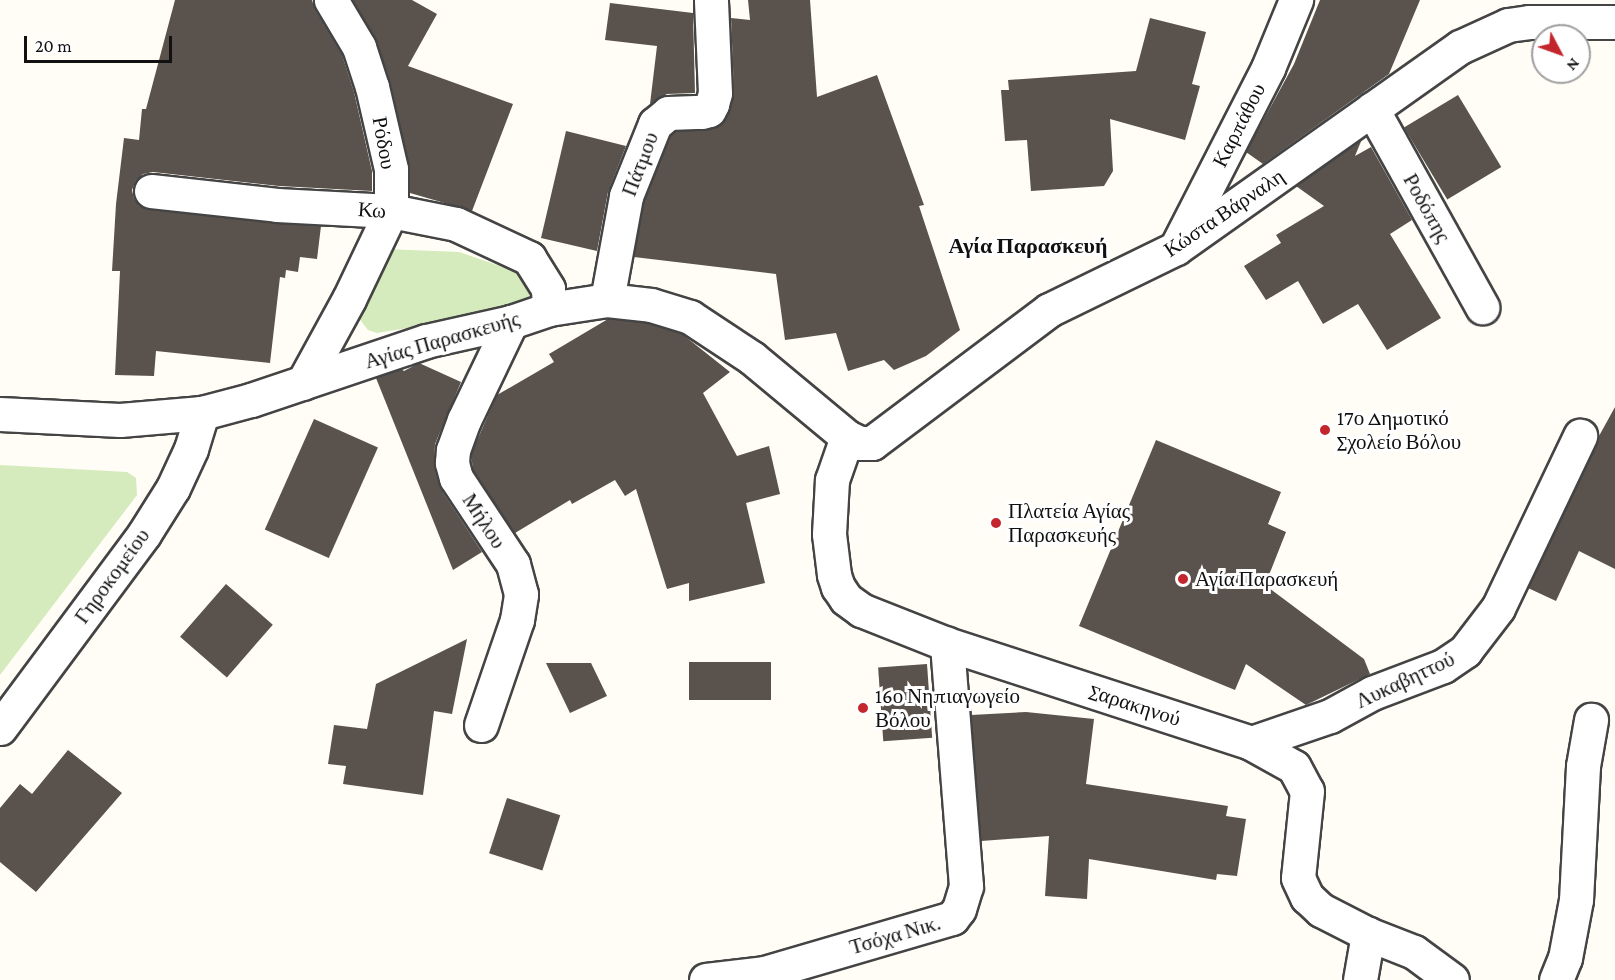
<!DOCTYPE html>
<meta charset="utf-8">
<style>
body{margin:0}
#map{position:relative;width:1615px;height:980px;overflow:hidden;background:#fffdf5;font-family:"Crimson Pro",serif}
div>[style]{position:absolute}
[style*='--x']{left:calc(var(--x)*1px);top:calc(var(--y)*1px);width:calc(var(--w)*1px);rotate:calc(var(--a)*1deg)}
.green>*{inset:0;background:#d5ebbd}
.building>*{inset:0;background:#5a524d;transform-origin:0 0}
.roads{filter:drop-shadow(2px 0 #444) drop-shadow(-2px 0 #444) drop-shadow(0 2px #444) drop-shadow(0 -2px #444)}
.minor>*{height:33px;margin:-16.5px;padding:0 16.5px;transform-origin:16.5px;border-radius:16.5px;background:#fff}
.dots>*{width:16px;height:16px;translate:-50% -50%;box-sizing:border-box;border:3px solid #fff;border-radius:50%}
span{translate:-50% -50%;white-space:nowrap;text-align:center;line-height:1.15;-webkit-text-stroke:6px #fff;paint-order:stroke}
.street-label{font-size:21px;color:#111}
.poi-label{font-size:21px;color:#111}
.left{translate:0 -50%;text-align:left}
.neighbourhood-label{font-size:22px;color:#111;font-weight:700}
.north{position:absolute;left:1531px;top:24px;width:60px;height:60px;box-sizing:border-box;background:#fff;border:2px solid #a0a0a0;border-radius:50%;rotate:131deg;font-size:16px;font-weight:700;line-height:24px;text-align:center;color:#111}
.north::after{content:'';display:block;margin:auto;width:21px;height:27px;background:#c4262e;clip-path:polygon(50% 0,100% 100%,50% 72%,0 100%)}
.scale{position:absolute;left:24px;top:36px;width:148px;height:27px;box-sizing:border-box;border:3px solid #111;border-top:0;padding-left:8px;font-size:18px;line-height:21px;white-space:nowrap;color:#111;-webkit-text-stroke:4px #fff;paint-order:stroke}
</style>
<div id="map">
<div class="green">
<div style="clip-path:polygon(385px 249px,459px 252px,526px 275px,532px 289px,531px 299px,517px 310px,377px 333px,368px 330px,358px 317px)"></div>
<div style="clip-path:polygon(0 465px,127px 472px,136px 478px,137px 495px,0 675px)"></div>
</div>
<div class="building">
<div style="clip-path:polygon(175px 0,312px 0,315px 10px,342px 55px,354px 92px,372px 171px,372px 191px,279px 186px,153px 172px,143px 174px,136px 180px,132px 190px,134px 199px,139px 206px,148px 209px,321px 226px,317px 259px,300px 257px,298px 272px,286px 270px,285px 278px,280px 277px,270px 363px,156px 351px,154px 376px,115px 375px,120px 271px,112px 271px,116px 204px,124px 138px,139px 140px,142px 109px,146px 109px)"></div>
<div style="clip-path:polygon(353px 0,412px 0,437px 14px,408px 66px,513px 104px,472px 211px,410px 193px,409px 165px,390px 81px,375px 38px)"></div>
<div style="clip-path:polygon(748px 0,810px 0,817px 97px,877px 75px,924px 205px,919px 206px,960px 330px,926px 356px,894px 370px,884px 360px,848px 371px,836px 333px,785px 340px,776px 274px,634px 257px,644px 201px,671px 135px,675px 132px,715px 128px,721px 124px,729px 112px,734px 92px,731px 18px,750px 20px)"></div>
<div style="clip-path:polygon(1320px 0,1420px 0,1389px 74px,1263px 164px,1246px 152px,1294px 64px)"></div>
<div style="clip-path:polygon(610px 3px,693px 13px,695px 93px,667px 94px,650px 104px,657px 46px,605px 40px)"></div>
<div style="clip-path:polygon(1150px 18px,1206px 32px,1192px 84px,1200px 86px,1185px 140px,1110px 119px,1113px 171px,1104px 186px,1031px 191px,1027px 140px,1005px 141px,1001px 90px,1009px 90px,1008px 80px,1136px 71px)"></div>
<div style="left:1458px;top:95px;width:84px;height:63px;rotate:59deg"></div>
<div style="clip-path:polygon(566px 131px,626px 146px,608px 192px,597px 251px,541px 238px)"></div>
<div style="clip-path:polygon(1362px 139px,1355px 156px,1371px 147px,1412px 220px,1390px 234px,1441px 318px,1387px 350px,1358px 304px,1323px 324px,1298px 281px,1266px 300px,1244px 266px,1281px 243px,1276px 235px,1324px 206px,1296px 186px)"></div>
<div style="clip-path:polygon(608px 319px,647px 323px,682px 334px,730px 372px,703px 393px,737px 456px,769px 446px,780px 494px,746px 503px,765px 583px,689px 601px,689px 583px,667px 589px,636px 489px,625px 496px,615px 480px,572px 504px,570px 500px,515px 533px,473px 470px,471px 454px,497px 395px,554px 362px,549px 354px)"></div>
<div style="clip-path:polygon(419px 363px,461px 382px,435px 444px,434px 467px,440px 488px,482px 552px,453px 570px,376px 378px,401px 369px,404px 371px)"></div>
<div style="clip-path:polygon(1615px 407px,1615px 569px,1579px 551px,1556px 601px,1528px 588px,1599px 436px)"></div>
<div style="left:314px;top:419px;width:70px;height:121px;rotate:24deg"></div>
<div style="clip-path:polygon(1156px 440px,1281px 492px,1268px 524px,1286px 532px,1265px 585px,1364px 659px,1370px 674px,1306px 705px,1246px 664px,1235px 690px,1079px 626px)"></div>
<div style="left:226px;top:584px;width:62px;height:70px;rotate:41deg"></div>
<div style="clip-path:polygon(467px 639px,452px 714px,434px 711px,423px 795px,343px 784px,346px 766px,328px 764px,334px 725px,367px 729px,376px 684px)"></div>
<div style="left:689px;top:662px;width:82px;height:38px"></div>
<div style="clip-path:polygon(546px 663px,591px 663px,607px 696px,570px 713px)"></div>
<div style="left:927px;top:664px;width:74px;height:49px;rotate:86deg"></div>
<div style="clip-path:polygon(1026px 712px,1094px 719px,1086px 784px,1228px 806px,1226px 816px,1246px 819px,1237px 876px,1217px 874px,1216px 880px,1089px 859px,1087px 899px,1045px 896px,1049px 836px,981px 841px,971px 715px)"></div>
<div style="clip-path:polygon(68px 750px,122px 793px,36px 892px,0 862px,0 808px,20px 784px,32px 794px)"></div>
<div style="left:507px;top:798px;width:56px;height:58px;rotate:18deg"></div>
</div>
<div class="roads">
<div class="minor">
<div style="--x:1372;--y:109;--w:227;--a:60.9"></div>
<div style="--x:151;--y:191;--w:127;--a:6.3"></div>
<div style="--x:277;--y:205;--w:114;--a:3"></div>
<div style="--x:391;--y:211;--w:66;--a:11.3"></div>
<div style="--x:456;--y:224;--w:81;--a:25"></div>
<div style="--x:529;--y:258;--w:36;--a:58"></div>
<div style="--x:548;--y:289;--w:20;--a:87"></div>
<div style="--x:1178;--y:244;--w:198;--a:-62.9"></div>
<div style="--x:1268;--y:68;--w:74;--a:-67.6"></div>
<div style="--x:607;--y:300;--w:106;--a:-79.6"></div>
<div style="--x:626;--y:196;--w:78;--a:-68.1"></div>
<div style="--x:655;--y:124;--w:17;--a:-40"></div>
<div style="--x:668;--y:113;--w:34;--a:-2"></div>
<div style="--x:702;--y:112;--w:7;--a:-16"></div>
<div style="--x:709;--y:110;--w:7;--a:-63"></div>
<div style="--x:712;--y:104;--w:11;--a:-75"></div>
<div style="--x:715;--y:93;--w:93;--a:-92.5"></div>
<div style="--x:303;--y:383;--w:96;--a:-61.3"></div>
<div style="--x:349;--y:299;--w:98;--a:-64.5"></div>
<div style="--x:391;--y:211;--w:42;--a:-90"></div>
<div style="--x:391;--y:169;--w:84;--a:-103"></div>
<div style="--x:372;--y:87;--w:42;--a:-108"></div>
<div style="--x:359;--y:47;--w:55;--a:-120.8"></div>
<div style="--x:0;--y:414;--w:120;--a:2.9"></div>
<div style="--x:120;--y:420;--w:82;--a:-4.9"></div>
<div style="--x:202;--y:413;--w:51;--a:-14.9"></div>
<div style="--x:251;--y:400;--w:185;--a:-18.6"></div>
<div style="--x:426;--y:341;--w:87;--a:-12.6"></div>
<div style="--x:511;--y:322;--w:40;--a:-18.9"></div>
<div style="--x:549;--y:309;--w:59;--a:-8.8"></div>
<div style="--x:607;--y:300;--w:44;--a:6.5"></div>
<div style="--x:651;--y:305;--w:41;--a:17.1"></div>
<div style="--x:690;--y:317;--w:74;--a:33.5"></div>
<div style="--x:752;--y:358;--w:124;--a:39.7"></div>
<div style="--x:847;--y:437;--w:14;--a:25"></div>
<div style="--x:860;--y:443;--w:12;--a:0"></div>
<div style="--x:872;--y:443;--w:221;--a:-36.9"></div>
<div style="--x:1049;--y:310;--w:141;--a:-26"></div>
<div style="--x:1176;--y:248;--w:348;--a:-35.3"></div>
<div style="--x:1460;--y:47;--w:53;--a:-24.6"></div>
<div style="--x:1508;--y:25;--w:21;--a:-8"></div>
<div style="--x:1529;--y:22;--w:86;--a:0"></div>
<div style="--x:847;--y:437;--w:46;--a:109.2"></div>
<div style="--x:832;--y:480;--w:54;--a:93.2"></div>
<div style="--x:829;--y:534;--w:41;--a:83"></div>
<div style="--x:834;--y:575;--w:13;--a:72"></div>
<div style="--x:838;--y:587;--w:14;--a:56"></div>
<div style="--x:846;--y:599;--w:19;--a:36"></div>
<div style="--x:861;--y:610;--w:92;--a:21.6"></div>
<div style="--x:947;--y:644;--w:320;--a:18"></div>
<div style="--x:1251;--y:743;--w:49;--a:29.2"></div>
<div style="--x:1294;--y:767;--w:27;--a:62"></div>
<div style="--x:1307;--y:791;--w:87;--a:95.9"></div>
<div style="--x:1298;--y:878;--w:21;--a:65"></div>
<div style="--x:1307;--y:897;--w:19;--a:43"></div>
<div style="--x:1321;--y:910;--w:53;--a:27.1"></div>
<div style="--x:1368;--y:934;--w:49;--a:21.4"></div>
<div style="--x:1414;--y:952;--w:47;--a:36.4"></div>
<div style="--x:481;--y:725;--w:111;--a:-71.1"></div>
<div style="--x:517;--y:620;--w:26;--a:-81"></div>
<div style="--x:521;--y:594;--w:31;--a:-105"></div>
<div style="--x:513;--y:564;--w:103;--a:-123.5"></div>
<div style="--x:456;--y:478;--w:16;--a:-105"></div>
<div style="--x:452;--y:463;--w:13;--a:-86"></div>
<div style="--x:453;--y:450;--w:32;--a:-70"></div>
<div style="--x:464;--y:420;--w:109;--a:-64.4"></div>
<div style="--x:0;--y:728;--w:242;--a:-53.4"></div>
<div style="--x:144;--y:534;--w:54;--a:-57.8"></div>
<div style="--x:173;--y:488;--w:43;--a:-65.2"></div>
<div style="--x:191;--y:449;--w:38;--a:-73"></div>
<div style="--x:1251;--y:743;--w:83;--a:-18.9"></div>
<div style="--x:1330;--y:716;--w:48;--a:-28.7"></div>
<div style="--x:1372;--y:693;--w:76;--a:-20.8"></div>
<div style="--x:1443;--y:666;--w:27;--a:-34"></div>
<div style="--x:1465;--y:651;--w:54;--a:-52.5"></div>
<div style="--x:1498;--y:608;--w:191;--a:-64.5"></div>
<div style="--x:706;--y:980;--w:58;--a:-6.9"></div>
<div style="--x:764;--y:973;--w:196;--a:-16.3"></div>
<div style="--x:952;--y:918;--w:11;--a:-52"></div>
<div style="--x:959;--y:909;--w:24;--a:-73"></div>
<div style="--x:966;--y:886;--w:243;--a:-94.5"></div>
<div style="--x:1360;--y:980;--w:47;--a:-80.1"></div>
<div style="--x:1556;--y:980;--w:24;--a:-68"></div>
<div style="--x:1565;--y:958;--w:59;--a:-79.3"></div>
<div style="--x:1576;--y:900;--w:134;--a:-87"></div>
<div style="--x:1583;--y:766;--w:47;--a:-80.1"></div>
</div>
</div>
<div class="dots">
<div style="left:1325px;top:430px;background:#c4262e"></div>
<div style="left:996px;top:523px;background:#c4262e"></div>
<div style="left:1183px;top:579px;background:#c4262e"></div>
<div style="left:863px;top:708px;background:#c4262e"></div>
</div>
<div class="street-label">
<span style="left:1239px;top:125px;rotate:-63deg">Καρπάθου</span>
<span style="left:384px;top:143px;rotate:80deg">Ρόδου</span>
<span style="left:640px;top:164px;rotate:-69deg">Πάτμου</span>
<span style="left:1427px;top:208px;rotate:61deg">Ροδόπης</span>
<span style="left:372px;top:210px;rotate:4deg">Κω</span>
<span style="left:1224px;top:213px;rotate:-34deg">Κώστα Βάρναλη</span>
<span style="left:442px;top:340px;rotate:-16deg">Αγίας Παρασκευής</span>
<span style="left:484px;top:521px;rotate:57deg">Μήλου</span>
<span style="left:112px;top:576px;rotate:-54deg">Γηροκομείου</span>
<span style="left:1405px;top:680px;rotate:-25deg">Λυκαβηττού</span>
<span style="left:1135px;top:705px;rotate:18deg">Σαρακηνού</span>
<span style="left:895px;top:935px;rotate:-16deg">Τσόχα Νικ.</span>
</div>
<div class="poi-label">
<span class="left" style="left:1337px;top:430px">17ο Δημοτικό<br>Σχολείο Βόλου</span>
<span class="left" style="left:1008px;top:523px">Πλατεία Αγίας<br>Παρασκευής</span>
<span class="left" style="left:1195px;top:579px">Αγία Παρασκευή</span>
<span class="left" style="left:875px;top:708px">16ο Νηπιαγωγείο<br>Βόλου</span>
</div>
<div class="neighbourhood-label">
<span style="left:1028px;top:246px">Αγία Παρασκευή</span>
</div>
<div class="north">N</div>
<div class="scale">20 m</div>
</div>
